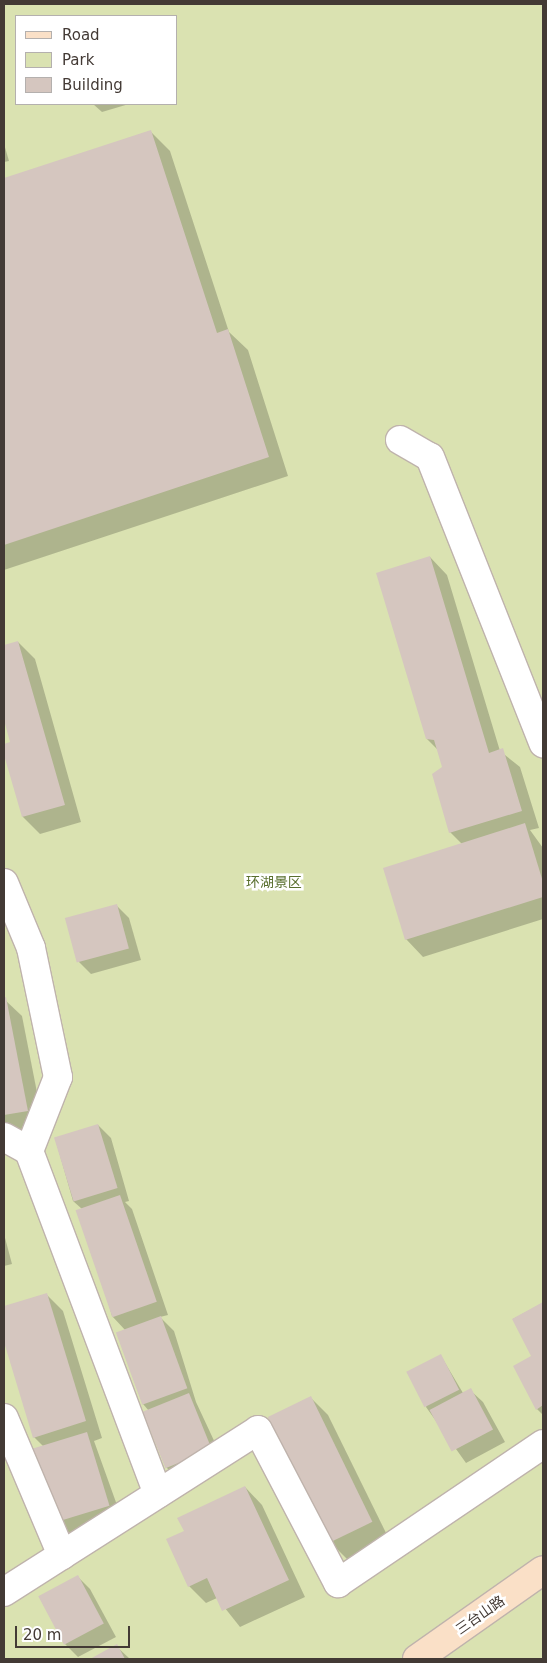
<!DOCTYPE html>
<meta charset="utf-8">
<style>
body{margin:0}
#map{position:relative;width:547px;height:1663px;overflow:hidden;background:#f1eae5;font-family:"DejaVu Sans","Noto Sans SC",sans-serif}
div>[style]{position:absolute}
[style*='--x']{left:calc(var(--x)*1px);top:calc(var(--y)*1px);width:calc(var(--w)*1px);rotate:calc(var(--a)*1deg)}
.green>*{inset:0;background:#dae2b1}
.shadow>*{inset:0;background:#0003}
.building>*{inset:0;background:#d5c6bf;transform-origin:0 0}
.roads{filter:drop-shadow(1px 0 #bfb3ac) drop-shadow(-1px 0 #bfb3ac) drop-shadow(0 1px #bfb3ac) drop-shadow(0 -1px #bfb3ac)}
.street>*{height:28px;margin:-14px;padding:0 14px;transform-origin:14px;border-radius:14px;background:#fff}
.secondary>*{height:28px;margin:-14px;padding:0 14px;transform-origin:14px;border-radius:14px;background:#fae0c7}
span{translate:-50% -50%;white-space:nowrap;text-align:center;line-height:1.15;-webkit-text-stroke:5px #fff;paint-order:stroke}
.park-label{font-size:14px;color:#596f2e}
.street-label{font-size:14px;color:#433a35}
.frame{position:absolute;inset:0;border:5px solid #433a35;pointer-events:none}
.legend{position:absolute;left:15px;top:15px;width:162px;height:90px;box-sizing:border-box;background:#fff;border:1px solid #b4b0ae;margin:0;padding:6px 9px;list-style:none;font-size:15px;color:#433a35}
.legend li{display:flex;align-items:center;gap:10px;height:25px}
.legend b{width:25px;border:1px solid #b4b0ae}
.scale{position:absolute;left:15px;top:1626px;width:115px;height:22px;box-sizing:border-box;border:2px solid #433a35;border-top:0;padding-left:6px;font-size:15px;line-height:18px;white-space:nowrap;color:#433a35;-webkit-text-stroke:4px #fff;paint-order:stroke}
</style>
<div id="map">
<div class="green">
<div style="clip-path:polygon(evenodd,4px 4px,543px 4px,543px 1659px,4px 1659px,4px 4px,16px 16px,176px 16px,176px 104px,16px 104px,16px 16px)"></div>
</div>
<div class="shadow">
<div style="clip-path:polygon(93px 104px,129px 104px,102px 112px)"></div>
<div style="clip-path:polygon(150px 131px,170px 151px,229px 332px,248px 350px,288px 476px,4px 570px,4px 180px)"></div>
<div style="clip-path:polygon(4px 144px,9px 161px,4px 162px)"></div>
<div style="clip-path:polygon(430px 557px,447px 575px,500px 751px,520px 767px,539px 828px,530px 830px,543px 848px,543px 919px,423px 957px,406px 939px,462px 844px,450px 832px,444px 767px,438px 750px,427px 739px)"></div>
<div style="clip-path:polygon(18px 642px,35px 659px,81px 822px,40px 834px,23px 817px,4px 751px,4px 745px,12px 743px,4px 715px,4px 646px)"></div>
<div style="clip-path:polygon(116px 905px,129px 918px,141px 960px,91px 974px,78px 961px)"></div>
<div style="clip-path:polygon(4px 999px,22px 1016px,44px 1128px,4px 1135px)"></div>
<div style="clip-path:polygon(98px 1125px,111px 1138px,129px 1201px,125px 1202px,132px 1209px,168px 1315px,160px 1317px,174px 1331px,196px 1402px,224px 1462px,179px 1480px,166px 1467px,149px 1411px,143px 1404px,126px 1331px,112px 1316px,82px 1209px,73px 1201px,55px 1138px)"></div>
<div style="clip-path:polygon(4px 1234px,12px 1264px,4px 1266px)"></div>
<div style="clip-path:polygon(46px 1294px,63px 1311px,102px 1438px,94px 1441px,122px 1519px,72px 1536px,59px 1523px,43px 1446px,34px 1437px,4px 1338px,4px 1307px)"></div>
<div style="clip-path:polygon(543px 1303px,543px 1415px,537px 1409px,533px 1357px,513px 1319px)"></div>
<div style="clip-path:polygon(441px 1356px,463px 1393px,470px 1390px,483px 1402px,505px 1442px,466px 1463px,426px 1407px)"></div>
<div style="clip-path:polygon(311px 1398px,328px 1415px,389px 1539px,348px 1560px,331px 1543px)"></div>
<div style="clip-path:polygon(245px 1487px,262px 1505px,305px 1597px,240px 1627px,217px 1598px,206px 1603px,189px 1586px,185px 1531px)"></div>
<div style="clip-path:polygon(77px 1576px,90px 1589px,116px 1637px,78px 1657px,65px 1644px)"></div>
<div style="clip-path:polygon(116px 1646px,130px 1659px,93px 1659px)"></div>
</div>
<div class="building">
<div style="clip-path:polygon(151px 130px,217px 333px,228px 329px,269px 457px,4px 545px,4px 178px)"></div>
<div style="clip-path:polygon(430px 556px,489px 753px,503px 748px,522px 811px,449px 833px,432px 774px,442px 767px,434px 740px,426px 739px,376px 573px)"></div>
<div style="clip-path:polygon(18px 641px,65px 805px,22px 817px,4px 755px,4px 744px,10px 742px,4px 720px,4px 645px)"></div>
<div style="clip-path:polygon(525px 823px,543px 882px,543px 897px,405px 940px,383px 868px)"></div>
<div style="left:117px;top:904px;width:46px;height:54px;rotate:75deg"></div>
<div style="clip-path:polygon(6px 997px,28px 1111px,4px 1115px,4px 998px)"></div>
<div style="left:98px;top:1124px;width:67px;height:46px;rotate:73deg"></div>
<div style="left:120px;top:1195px;width:113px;height:47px;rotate:71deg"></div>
<div style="clip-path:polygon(47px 1293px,86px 1421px,33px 1438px,4px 1342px,4px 1306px)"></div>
<div style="clip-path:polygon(543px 1302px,543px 1405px,536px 1410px,513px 1366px,531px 1356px,512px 1319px)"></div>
<div style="left:161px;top:1316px;width:77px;height:48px;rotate:70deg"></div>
<div style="left:441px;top:1354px;width:40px;height:39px;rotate:63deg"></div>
<div style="left:471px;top:1388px;width:47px;height:47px;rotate:62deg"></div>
<div style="left:189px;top:1393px;width:61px;height:50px;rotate:68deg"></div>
<div style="left:311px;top:1396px;width:140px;height:48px;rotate:64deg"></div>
<div style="left:87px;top:1432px;width:77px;height:59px;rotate:73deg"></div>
<div style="clip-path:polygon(245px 1486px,289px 1580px,222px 1611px,207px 1578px,188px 1587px,166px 1539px,184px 1531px,177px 1518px)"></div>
<div style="left:78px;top:1575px;width:55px;height:45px;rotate:62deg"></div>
<div style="clip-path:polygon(117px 1644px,125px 1659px,90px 1659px)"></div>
</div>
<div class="roads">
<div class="street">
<div style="--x:400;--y:440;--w:34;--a:30"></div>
<div style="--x:430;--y:457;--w:308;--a:68.4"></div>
<div style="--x:4;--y:883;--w:70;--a:67.4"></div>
<div style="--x:31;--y:948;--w:132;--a:78.2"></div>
<div style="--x:58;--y:1077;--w:79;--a:111.4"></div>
<div style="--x:4;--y:1137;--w:29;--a:29"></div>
<div style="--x:29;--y:1151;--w:366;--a:69.4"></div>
<div style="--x:4;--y:1418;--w:149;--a:67.1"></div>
<div style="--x:4;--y:1592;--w:301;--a:-32.5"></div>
<div style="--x:258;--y:1430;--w:173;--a:62.4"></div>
<div style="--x:338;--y:1583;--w:248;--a:-34.1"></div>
</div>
<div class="secondary">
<div style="--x:417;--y:1659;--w:154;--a:-35.2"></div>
</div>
</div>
<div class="park-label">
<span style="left:274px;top:882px">环湖景区</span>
</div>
<div class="street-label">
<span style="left:480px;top:1615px;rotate:-35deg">三台山路</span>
</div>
<div class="frame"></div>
<ul class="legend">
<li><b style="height:6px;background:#fae0c7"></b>Road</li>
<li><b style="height:14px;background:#dae2b1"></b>Park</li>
<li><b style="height:14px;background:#d5c6bf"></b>Building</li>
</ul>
<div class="scale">20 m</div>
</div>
